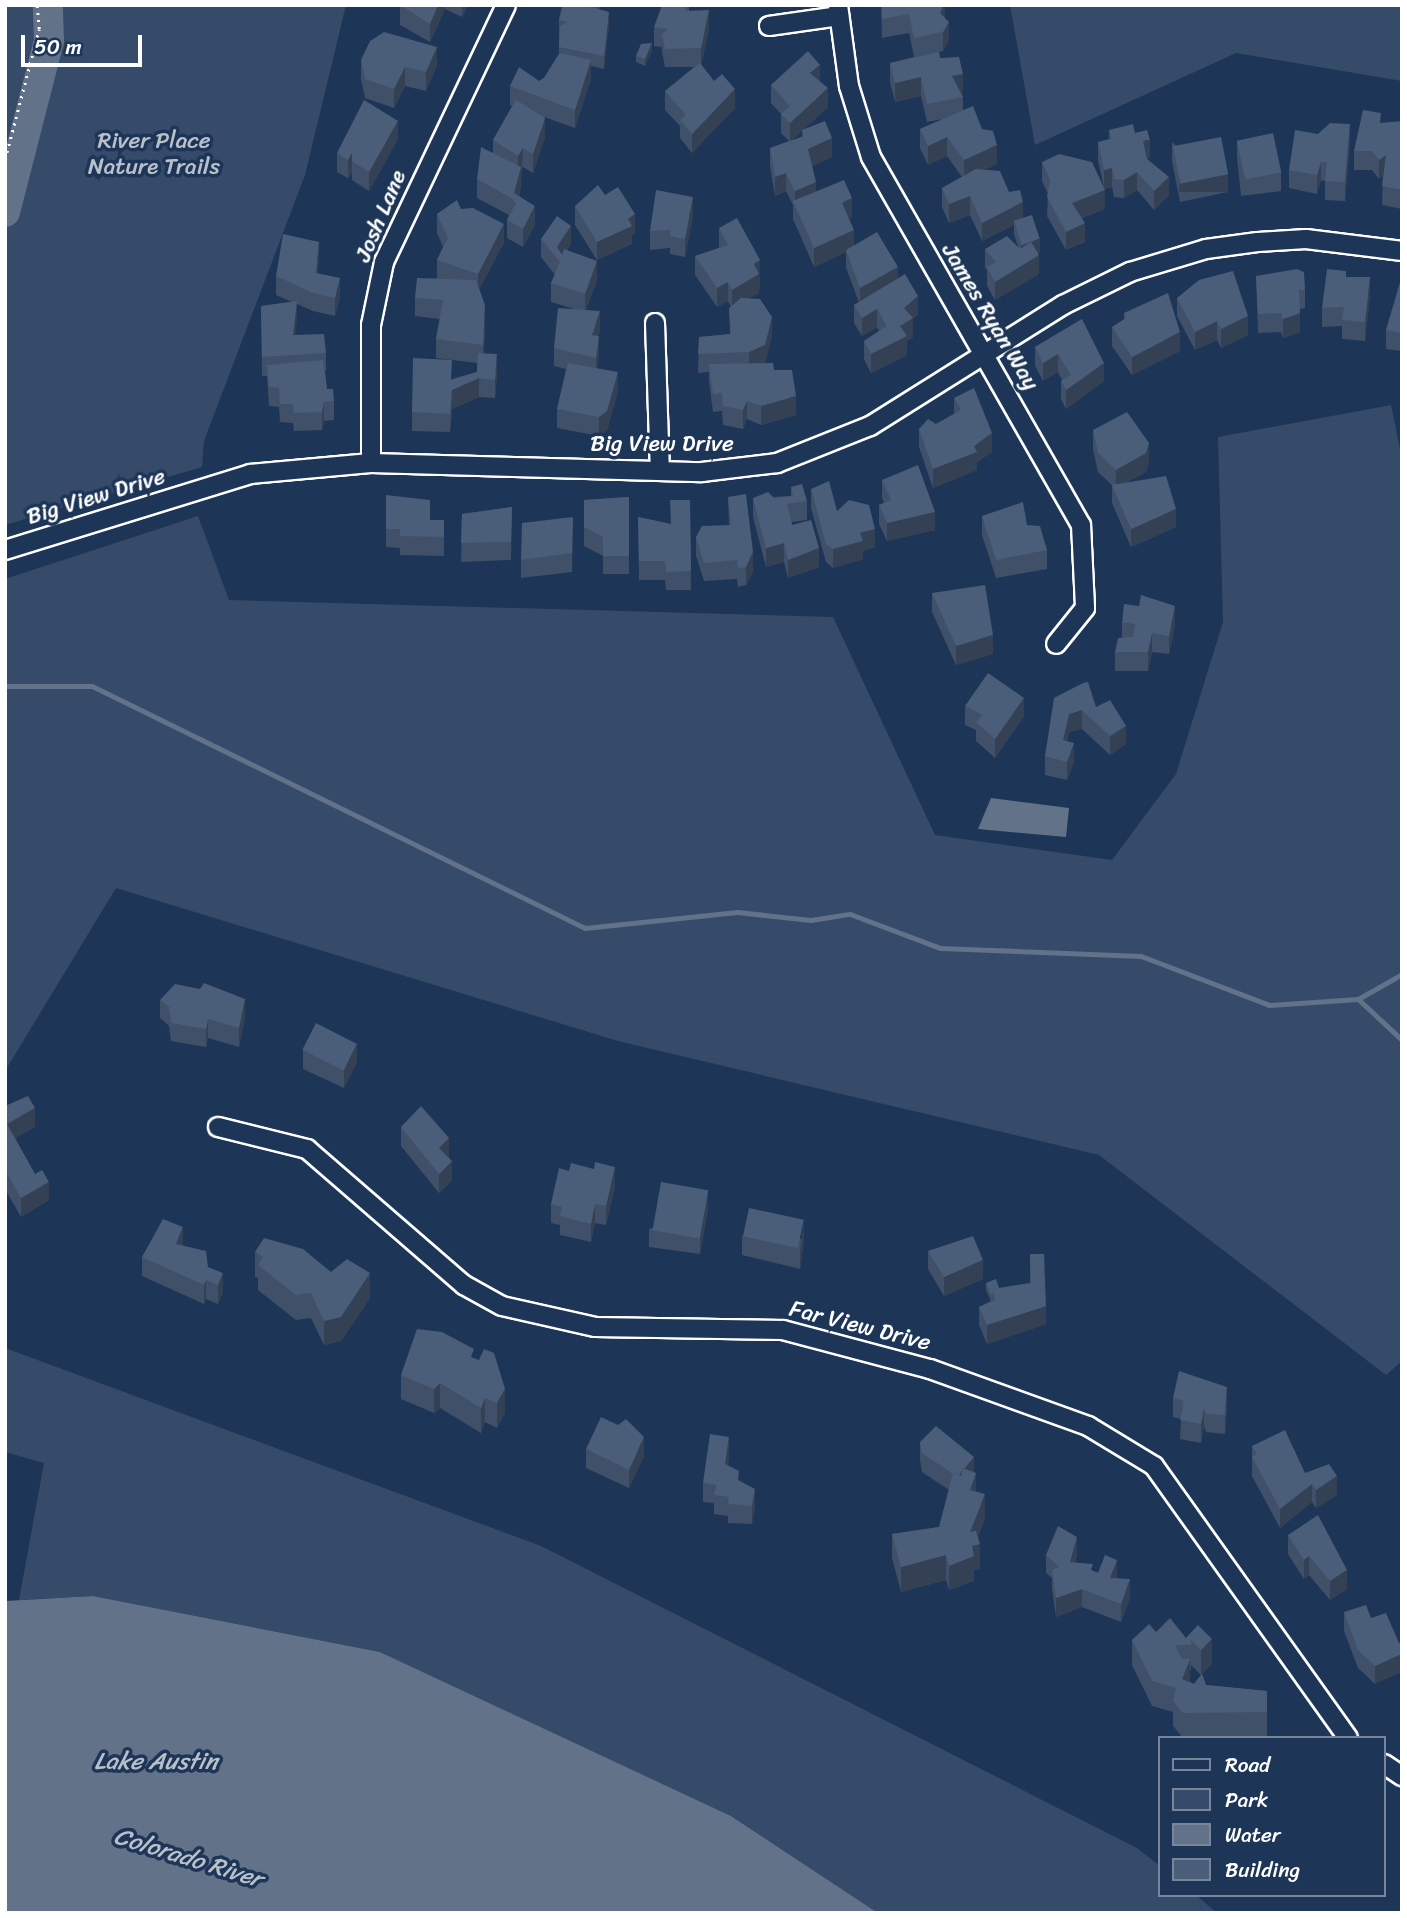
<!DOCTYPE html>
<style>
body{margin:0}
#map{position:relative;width:1407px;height:1918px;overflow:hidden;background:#1d3557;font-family:Sriracha,sans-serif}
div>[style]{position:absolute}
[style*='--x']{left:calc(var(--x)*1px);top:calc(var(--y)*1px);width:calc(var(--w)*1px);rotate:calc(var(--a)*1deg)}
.green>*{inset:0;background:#364b69}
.water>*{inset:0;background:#617289}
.stream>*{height:5px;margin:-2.5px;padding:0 2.5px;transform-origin:2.5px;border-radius:2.5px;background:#617289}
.river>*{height:30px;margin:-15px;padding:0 15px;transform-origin:15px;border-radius:15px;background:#617289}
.path>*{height:2.5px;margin-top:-1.25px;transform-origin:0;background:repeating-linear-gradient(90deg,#fff 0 2px,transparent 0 7px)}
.roads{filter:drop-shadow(2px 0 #fff) drop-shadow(-2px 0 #fff) drop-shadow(0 2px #fff) drop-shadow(0 -2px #fff)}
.street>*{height:18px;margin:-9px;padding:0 9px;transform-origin:9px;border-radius:9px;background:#1d3557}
.wall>*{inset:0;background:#405068}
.shaded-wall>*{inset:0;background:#344155;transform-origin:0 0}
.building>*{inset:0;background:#4a5d79;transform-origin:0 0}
span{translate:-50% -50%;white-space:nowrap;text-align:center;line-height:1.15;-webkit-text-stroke:7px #1d3557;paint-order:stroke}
.park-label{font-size:23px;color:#b9c0ca}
.street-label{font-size:23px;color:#fff}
.water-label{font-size:24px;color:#b8c0ca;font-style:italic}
.frame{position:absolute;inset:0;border:7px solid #fff;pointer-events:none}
.legend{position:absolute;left:1158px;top:1736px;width:228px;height:161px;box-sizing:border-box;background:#1d3557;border:2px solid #77869a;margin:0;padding:9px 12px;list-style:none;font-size:21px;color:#fff}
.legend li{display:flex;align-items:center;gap:14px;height:35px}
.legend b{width:35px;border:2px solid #77869a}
.scale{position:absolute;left:21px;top:35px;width:121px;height:32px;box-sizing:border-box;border:4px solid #fff;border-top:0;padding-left:9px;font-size:21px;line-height:24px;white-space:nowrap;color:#fff;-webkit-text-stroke:5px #1d3557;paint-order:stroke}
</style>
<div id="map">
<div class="green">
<div style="clip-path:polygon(5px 5px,346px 5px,305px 175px,204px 441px,202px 467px,5px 525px)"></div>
<div style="clip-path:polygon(1010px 5px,1402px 5px,1402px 81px,1236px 53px,1035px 145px)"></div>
<div style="clip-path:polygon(1391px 405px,1402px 459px,1402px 1361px,1386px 1375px,1099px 1155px,618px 1041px,116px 888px,5px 1071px,5px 579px,198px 516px,229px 600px,833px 617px,935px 835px,1112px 860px,1176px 774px,1223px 622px,1218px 437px)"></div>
<div style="clip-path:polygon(5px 1348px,541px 1546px,1137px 1848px,1160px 1866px,1160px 1895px,1196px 1895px,1217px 1913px,878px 1913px,731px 1816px,380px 1652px,93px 1596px,19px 1600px,44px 1463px,5px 1452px)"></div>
</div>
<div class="water">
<div style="clip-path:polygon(991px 798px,1069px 808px,1066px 837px,978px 829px)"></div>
<div style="clip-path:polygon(93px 1596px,380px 1652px,731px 1816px,878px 1913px,5px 1913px,5px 1601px)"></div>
</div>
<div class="stream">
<div style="--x:5;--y:686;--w:87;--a:0"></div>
<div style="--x:92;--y:686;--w:549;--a:26.15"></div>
<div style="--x:585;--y:928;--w:153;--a:-6"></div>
<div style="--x:737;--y:912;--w:74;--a:6.2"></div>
<div style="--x:811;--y:920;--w:39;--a:-9"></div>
<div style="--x:850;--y:914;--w:96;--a:20.7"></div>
<div style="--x:940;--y:948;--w:201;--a:2.3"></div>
<div style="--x:1141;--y:956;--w:137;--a:20.9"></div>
<div style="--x:1269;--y:1005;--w:89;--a:-3.9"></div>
<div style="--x:1358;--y:999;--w:60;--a:43"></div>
<div style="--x:1358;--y:999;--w:51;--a:-29.6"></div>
</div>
<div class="river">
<div style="--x:5;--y:212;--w:177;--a:-75.6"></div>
<div style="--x:49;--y:41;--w:36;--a:-92"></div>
</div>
<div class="path">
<div style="--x:5;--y:159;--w:134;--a:-75.3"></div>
<div style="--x:39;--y:29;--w:24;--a:-95"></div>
</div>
<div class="roads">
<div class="street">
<div style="--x:838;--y:5;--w:82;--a:82.3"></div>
<div style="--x:849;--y:86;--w:74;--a:72.8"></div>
<div style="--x:871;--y:157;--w:424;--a:60.3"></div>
<div style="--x:1081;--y:525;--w:83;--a:87.2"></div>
<div style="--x:1085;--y:608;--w:46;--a:128.9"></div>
<div style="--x:769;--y:26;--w:71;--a:-8.1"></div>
<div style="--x:655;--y:323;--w:147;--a:88.1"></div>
<div style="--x:371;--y:463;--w:138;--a:-90"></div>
<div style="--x:371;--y:325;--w:64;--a:-78.3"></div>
<div style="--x:384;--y:262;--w:284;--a:-64.6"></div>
<div style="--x:5;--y:550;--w:257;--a:-17.2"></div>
<div style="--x:250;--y:474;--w:121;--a:-5.2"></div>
<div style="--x:371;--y:463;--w:331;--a:1.6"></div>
<div style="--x:702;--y:472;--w:76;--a:-6.8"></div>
<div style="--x:777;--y:463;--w:100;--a:-21.7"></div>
<div style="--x:870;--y:426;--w:228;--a:-32.1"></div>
<div style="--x:1063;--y:305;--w:75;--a:-26.2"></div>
<div style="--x:1130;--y:272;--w:79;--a:-16.8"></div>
<div style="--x:1206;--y:249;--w:52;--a:-7.7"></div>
<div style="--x:1258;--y:242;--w:48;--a:-3.6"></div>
<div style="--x:1306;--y:239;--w:97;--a:7.1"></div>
<div style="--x:218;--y:1127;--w:92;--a:13.9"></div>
<div style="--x:307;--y:1149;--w:208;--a:40.9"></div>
<div style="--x:464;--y:1285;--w:43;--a:28.9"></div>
<div style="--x:502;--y:1306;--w:95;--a:12.7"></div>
<div style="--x:595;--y:1327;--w:188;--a:0.9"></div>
<div style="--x:783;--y:1330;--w:152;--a:14.9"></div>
<div style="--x:930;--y:1369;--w:168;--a:19.8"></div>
<div style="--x:1088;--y:1426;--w:77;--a:31.2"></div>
<div style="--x:1154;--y:1466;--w:334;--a:54.5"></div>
<div style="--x:1384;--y:1764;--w:22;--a:34"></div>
</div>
</div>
<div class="wall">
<div style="clip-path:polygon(400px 5px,468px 5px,462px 17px,445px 9px,430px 42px,400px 25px)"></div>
<div style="clip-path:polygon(562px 5px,600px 5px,599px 9px,609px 24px,604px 69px,591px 66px,591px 79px,575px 128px,544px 117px,545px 137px,533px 173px,523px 167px,521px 168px,521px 186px,519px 196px,535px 225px,523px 247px,507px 238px,507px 220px,509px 215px,477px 198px,477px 179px,493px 153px,493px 140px,512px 106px,510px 105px,510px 86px,539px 81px,544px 78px,559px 53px,559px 20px)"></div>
<div style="clip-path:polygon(689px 5px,689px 11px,709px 29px,701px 65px,735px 108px,692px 153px,680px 138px,680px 126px,665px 110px,665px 91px,694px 67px,665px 67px,662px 52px,662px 47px,654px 46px,654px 27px)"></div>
<div style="clip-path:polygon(881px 5px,945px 5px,945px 19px,949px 40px,943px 51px,939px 52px,940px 58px,963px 92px,961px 93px,963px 97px,963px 111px,997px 164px,984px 170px,1023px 218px,1040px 252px,1037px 253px,1039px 274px,995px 300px,987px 286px,987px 270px,985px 268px,985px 249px,1018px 247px,1014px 234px,1014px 225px,982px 241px,970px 215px,949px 223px,942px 207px,942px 188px,962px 177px,947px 156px,928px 165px,920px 148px,920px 129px,943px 119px,927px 122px,921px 96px,895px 102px,890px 82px,890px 63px,914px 57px,909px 33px,882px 38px)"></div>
<div style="clip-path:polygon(652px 50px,645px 66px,636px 62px,636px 56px)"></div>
<div style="clip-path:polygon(361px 60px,437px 65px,426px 91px,405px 86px,394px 108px,365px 98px,361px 79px)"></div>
<div style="clip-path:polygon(820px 81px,828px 107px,791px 141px,802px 137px,802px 130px,832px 157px,812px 166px,816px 191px,852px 217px,849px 218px,854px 245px,898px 279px,918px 314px,913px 319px,913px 337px,907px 341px,907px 355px,871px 373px,864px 359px,864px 341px,879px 331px,877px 327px,862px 336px,854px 323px,854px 305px,859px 302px,846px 268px,846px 252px,814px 267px,793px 219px,793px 205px,786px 191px,775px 196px,770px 167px,770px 148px,789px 141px,781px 133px,781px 114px,771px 103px,771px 85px)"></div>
<div style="clip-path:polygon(1402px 121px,1402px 209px,1382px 205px,1383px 175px,1379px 179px,1372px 170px,1354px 170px,1354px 151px)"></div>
<div style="clip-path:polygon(1109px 130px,1135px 133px,1150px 158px,1147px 159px,1169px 195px,1154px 210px,1137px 190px,1124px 198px,1114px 197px,1112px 187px,1104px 189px,1105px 209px,1082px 218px,1085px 242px,1066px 250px,1047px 216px,1048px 194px,1042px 181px,1042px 162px,1104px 188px,1098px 160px,1098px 142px,1109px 139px)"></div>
<div style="clip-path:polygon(398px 139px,369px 191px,352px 180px,352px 173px,348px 178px,337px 172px,337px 153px)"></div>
<div style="clip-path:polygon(1237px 140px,1281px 172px,1281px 191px,1241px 196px,1237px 158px)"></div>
<div style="clip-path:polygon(1172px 142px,1228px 192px,1180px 202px,1172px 161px)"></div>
<div style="clip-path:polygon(1350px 143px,1345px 201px,1325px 200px,1325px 181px,1321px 180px,1317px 194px,1289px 188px,1289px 170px)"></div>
<div style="clip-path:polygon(605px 195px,635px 233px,632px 235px,632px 244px,597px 260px,575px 225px,575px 206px)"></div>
<div style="clip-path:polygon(461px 209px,504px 243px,479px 289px,485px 324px,484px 353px,497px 373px,495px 398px,479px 397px,452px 409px,450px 432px,412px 431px,412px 412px,452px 379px,477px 372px,477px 363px,436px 358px,436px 339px,440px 319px,415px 316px,415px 298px,437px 278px,437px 260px,443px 247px,437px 233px,437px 214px)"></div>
<div style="clip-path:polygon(693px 216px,685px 257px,670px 254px,670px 248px,650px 250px,650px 231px)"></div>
<div style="clip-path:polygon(719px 228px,760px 279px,759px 293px,749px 298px,772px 336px,765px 363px,774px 370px,796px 415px,761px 425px,747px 419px,743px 429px,723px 425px,722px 411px,713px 412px,709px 382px,709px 372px,698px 373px,699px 337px,730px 334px,729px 308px,731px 307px,728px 301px,717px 307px,695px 275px,695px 256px,719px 248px)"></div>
<div style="clip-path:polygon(541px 239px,571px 244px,567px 250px,597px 280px,586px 310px,600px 330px,598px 336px,599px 355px,597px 368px,618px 391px,607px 430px,599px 436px,557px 428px,557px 409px,566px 369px,554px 366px,554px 348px,574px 309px,551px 302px,551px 283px,555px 275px,541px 257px)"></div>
<div style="clip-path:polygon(319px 260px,317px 274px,340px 297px,335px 316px,313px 311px,297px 304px,295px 335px,326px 353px,326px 371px,325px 371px,327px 389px,334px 401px,334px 420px,324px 421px,322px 430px,294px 431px,293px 423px,280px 422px,279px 407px,269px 406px,267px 376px,262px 376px,261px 306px,292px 302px,276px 295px,276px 276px)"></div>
<div style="clip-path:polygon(1256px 276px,1305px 290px,1305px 308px,1300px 309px,1300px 332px,1283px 338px,1281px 332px,1258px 333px)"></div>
<div style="clip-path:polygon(1346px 277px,1370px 295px,1365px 341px,1342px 339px,1342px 326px,1322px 327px,1322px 308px)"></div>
<div style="clip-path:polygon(1402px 279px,1402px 351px,1386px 349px,1386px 330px)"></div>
<div style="clip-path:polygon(1177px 298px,1248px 335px,1221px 348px,1217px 340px,1195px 350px,1177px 316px)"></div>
<div style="clip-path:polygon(1124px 313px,1180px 351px,1132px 375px,1112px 346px,1112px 327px,1124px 320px)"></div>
<div style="clip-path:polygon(1082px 319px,1104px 381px,1066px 409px,1061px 399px,1061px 381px,1062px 380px,1058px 372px,1043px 381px,1035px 366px,1035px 347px)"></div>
<div style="clip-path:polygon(954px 398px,992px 452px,977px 462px,977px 470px,933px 488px,919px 447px,919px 429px,936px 424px,954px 414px)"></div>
<div style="clip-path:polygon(1093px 430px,1149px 462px,1146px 472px,1127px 482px,1176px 527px,1131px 547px,1112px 503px,1112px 485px,1098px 472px,1093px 449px)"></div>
<div style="clip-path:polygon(882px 480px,935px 530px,887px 541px,879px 524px,879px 505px,884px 503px,882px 498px)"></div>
<div style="clip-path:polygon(791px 487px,807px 501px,807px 520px,792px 522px,792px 525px,819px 567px,788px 578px,784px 562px,766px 567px,753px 517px,753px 498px,791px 496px)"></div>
<div style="clip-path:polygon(811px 489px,837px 511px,875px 547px,863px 551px,863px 559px,833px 568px,826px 562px,811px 508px)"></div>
<div style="clip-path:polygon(386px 495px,430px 520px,444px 520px,444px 556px,400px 555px,400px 548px,386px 547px)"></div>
<div style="clip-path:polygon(629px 497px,629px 574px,603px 574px,603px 556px,584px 546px,584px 500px)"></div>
<div style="clip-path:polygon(728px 497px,753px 571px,746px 585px,738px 587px,737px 579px,704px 581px,696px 556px,696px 537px,729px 525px)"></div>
<div style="clip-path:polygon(690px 500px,691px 590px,666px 590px,665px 580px,639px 580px,638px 517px,671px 524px)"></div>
<div style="clip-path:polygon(512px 507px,511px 560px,461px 562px,462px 514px)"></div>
<div style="clip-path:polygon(982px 516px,1027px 525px,1047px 550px,1047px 569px,996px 578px,982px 535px)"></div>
<div style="clip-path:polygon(573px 517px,572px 572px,521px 578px,521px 560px)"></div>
<div style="clip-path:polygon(932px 593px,993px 654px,956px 665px,932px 612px)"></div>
<div style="clip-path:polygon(1122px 623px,1175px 625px,1169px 654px,1152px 652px,1148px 671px,1115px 671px,1115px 652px,1122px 638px)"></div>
<div style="clip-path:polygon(1083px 683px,1096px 707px,1126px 744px,1110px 755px,1082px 729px,1069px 732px,1067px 741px,1074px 762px,1067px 780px,1045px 775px,1045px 756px)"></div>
<div style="clip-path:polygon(965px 706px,1024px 716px,995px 758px,976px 741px,976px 730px,965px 725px)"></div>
<div style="clip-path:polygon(160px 1000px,245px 1017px,239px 1047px,208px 1038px,206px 1047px,171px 1041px,169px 1026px,160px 1018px)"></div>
<div style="clip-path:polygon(303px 1050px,357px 1062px,344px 1088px,303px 1069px)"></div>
<div style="clip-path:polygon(5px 1106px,35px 1127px,15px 1138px,49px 1200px,21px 1217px,5px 1189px)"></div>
<div style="clip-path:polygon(401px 1127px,449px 1157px,452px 1180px,439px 1193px,401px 1146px)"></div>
<div style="clip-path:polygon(615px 1186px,606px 1225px,595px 1223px,591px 1242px,560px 1235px,560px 1225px,551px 1223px,551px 1204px)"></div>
<div style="clip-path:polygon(708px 1209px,700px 1254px,649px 1247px,649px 1229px)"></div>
<div style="clip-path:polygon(742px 1236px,804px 1239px,800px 1269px,742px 1255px)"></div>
<div style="clip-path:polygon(183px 1245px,208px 1267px,223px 1292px,218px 1304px,206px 1299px,204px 1304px,142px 1276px,142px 1257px)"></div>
<div style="clip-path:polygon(928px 1251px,983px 1279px,944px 1296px,928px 1269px)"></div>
<div style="clip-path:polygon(255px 1252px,331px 1272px,370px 1298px,341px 1341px,324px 1345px,311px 1318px,296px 1320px,258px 1290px,258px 1278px,255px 1277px)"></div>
<div style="clip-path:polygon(1030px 1254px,1046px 1324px,987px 1344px,979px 1325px,979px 1307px,991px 1301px,986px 1290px,986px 1283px,999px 1288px,1030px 1283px)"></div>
<div style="clip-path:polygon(474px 1358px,505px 1413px,497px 1428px,485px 1422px,481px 1433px,440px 1408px,434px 1413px,401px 1399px,401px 1375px)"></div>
<div style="clip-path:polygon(1173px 1398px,1227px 1406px,1225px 1434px,1206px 1432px,1204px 1426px,1201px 1443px,1180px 1439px,1181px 1419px,1173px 1417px)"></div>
<div style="clip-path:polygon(920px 1442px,974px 1472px,976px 1492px,985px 1519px,978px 1536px,980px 1569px,974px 1570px,974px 1581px,949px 1590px,946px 1580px,901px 1592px,892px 1558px,892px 1534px,939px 1527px,949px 1490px,922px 1472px,920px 1460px)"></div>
<div style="clip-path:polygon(1252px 1446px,1305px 1473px,1337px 1495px,1316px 1508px,1312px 1502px,1280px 1528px,1252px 1476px)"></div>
<div style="clip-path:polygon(586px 1449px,644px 1456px,629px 1488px,586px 1468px)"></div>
<div style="clip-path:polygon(729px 1456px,728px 1465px,739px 1480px,755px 1507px,752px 1524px,728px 1523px,728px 1516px,714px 1514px,714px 1503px,703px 1502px,703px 1483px)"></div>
<div style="clip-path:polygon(1288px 1535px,1347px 1589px,1330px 1600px,1309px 1575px,1304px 1579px,1288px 1554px)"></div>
<div style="clip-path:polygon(1046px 1555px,1077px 1555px,1075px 1563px,1093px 1571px,1117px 1578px,1130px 1598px,1121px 1622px,1082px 1607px,1056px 1617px,1052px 1589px,1052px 1578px,1046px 1573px)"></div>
<div style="clip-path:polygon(1344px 1612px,1371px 1618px,1399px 1643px,1375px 1684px,1358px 1668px,1344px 1631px)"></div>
<div style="clip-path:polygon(evenodd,1198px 1625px,1212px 1664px,1202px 1674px,1206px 1685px,1267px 1691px,1267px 1737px,1183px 1738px,1173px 1726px,1173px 1712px,1152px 1706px,1132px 1665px,1132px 1640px,1156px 1632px,1186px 1638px,1198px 1625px,1191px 1665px,1201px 1675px,1194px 1684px,1190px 1682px,1190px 1670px,1191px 1670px,1191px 1665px)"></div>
</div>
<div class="shaded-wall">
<div style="clip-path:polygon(438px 5px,445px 5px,445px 9px,430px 42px,430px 24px)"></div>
<div style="clip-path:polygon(462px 5px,468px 5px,462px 17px)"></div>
<div style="clip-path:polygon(943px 5px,945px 5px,945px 19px,940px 13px)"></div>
<div style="clip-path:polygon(709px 10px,709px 29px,701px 67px,701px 48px)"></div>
<div style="clip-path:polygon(609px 12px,609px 24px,604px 69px,604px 56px)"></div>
<div style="clip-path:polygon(949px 22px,949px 40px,943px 51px,943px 32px)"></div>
<div style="clip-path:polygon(652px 43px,652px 50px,645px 66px,645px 59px)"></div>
<div style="clip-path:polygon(437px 47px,437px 65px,426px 91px,426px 72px)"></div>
<div style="clip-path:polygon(591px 60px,591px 79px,575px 128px,575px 110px)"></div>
<div style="clip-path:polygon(820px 65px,820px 83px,810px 73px)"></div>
<div style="clip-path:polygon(405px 67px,405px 86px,394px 108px,394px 89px)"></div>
<div style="clip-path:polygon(963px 74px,963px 92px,952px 95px,952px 76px)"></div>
<div style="clip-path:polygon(921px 77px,921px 96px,895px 102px,895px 83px)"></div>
<div style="clip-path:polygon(828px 88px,828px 107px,790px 142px,790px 123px)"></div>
<div style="clip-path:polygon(735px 89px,735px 108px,692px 153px,692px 134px)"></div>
<div style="clip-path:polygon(545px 118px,545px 137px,533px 173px,533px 154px)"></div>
<div style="clip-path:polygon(398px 121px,398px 139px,369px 191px,369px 172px)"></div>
<div style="clip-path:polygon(1350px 124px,1350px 143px,1345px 201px,1345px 182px)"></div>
<div style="clip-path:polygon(947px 137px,947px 156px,928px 165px,928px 146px)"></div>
<div style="clip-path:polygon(832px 138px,832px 157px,808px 168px,808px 149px)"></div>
<div style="clip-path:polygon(1150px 140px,1150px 158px,1143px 160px,1143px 141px)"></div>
<div style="clip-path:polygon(997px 145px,997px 164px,964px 179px,964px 160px)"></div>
<div style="clip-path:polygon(523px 148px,521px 186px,516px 206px,514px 193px,518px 174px,518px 156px)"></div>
<div style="clip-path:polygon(352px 153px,352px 173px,348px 178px,348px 160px)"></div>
<div style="clip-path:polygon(1386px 155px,1386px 174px,1379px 179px,1379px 160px)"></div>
<div style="clip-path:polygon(1321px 162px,1321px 180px,1317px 194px,1317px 175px)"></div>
<div style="clip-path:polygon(1112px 168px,1112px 187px,1104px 189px,1104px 170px)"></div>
<div style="clip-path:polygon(1137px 172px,1137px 190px,1124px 198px,1124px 180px)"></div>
<div style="clip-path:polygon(786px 173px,786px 191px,775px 196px,775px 177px)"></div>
<div style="left:1228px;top:174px;width:18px;height:49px;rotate:90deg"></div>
<div style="clip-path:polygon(1169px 177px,1169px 195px,1154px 210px,1154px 191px)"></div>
<div style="clip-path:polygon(816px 182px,816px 201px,795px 206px,795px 191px)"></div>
<div style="clip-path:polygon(1105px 190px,1105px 209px,1072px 222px,1072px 203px)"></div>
<div style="clip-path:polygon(970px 196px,970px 215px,949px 223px,949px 204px)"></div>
<div style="clip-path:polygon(693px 197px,693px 216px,685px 257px,685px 239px)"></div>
<div style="clip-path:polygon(852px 198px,852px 217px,842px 221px,842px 203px)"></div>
<div style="clip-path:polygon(1023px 202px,1023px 220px,1014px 221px,1014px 225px,982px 241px,982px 223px)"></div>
<div style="clip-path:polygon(535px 206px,535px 225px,523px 247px,523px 229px)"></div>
<div style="clip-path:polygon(635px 214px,635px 233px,632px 235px,632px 244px,597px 260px,597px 242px)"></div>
<div style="clip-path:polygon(1085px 223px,1085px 242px,1066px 250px,1066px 232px)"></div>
<div style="clip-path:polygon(504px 224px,504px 243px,478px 292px,478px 274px)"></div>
<div style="clip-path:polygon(571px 226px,571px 244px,559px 262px,557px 247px)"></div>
<div style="clip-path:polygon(854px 230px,854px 248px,814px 267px,814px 248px)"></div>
<div style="clip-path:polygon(1040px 239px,1040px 252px,1021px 259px,1021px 246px)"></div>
<div style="clip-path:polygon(319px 242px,319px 260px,316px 292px,316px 273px)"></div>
<div style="clip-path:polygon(1039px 255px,1039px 274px,995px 300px,995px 282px)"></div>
<div style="clip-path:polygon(760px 260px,759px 293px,732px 308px,732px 290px,754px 264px)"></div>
<div style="clip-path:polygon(597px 261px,597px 280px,585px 313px,585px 294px)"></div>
<div style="clip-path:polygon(898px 267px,898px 285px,860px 307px,860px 288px)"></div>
<div style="clip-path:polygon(1370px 277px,1370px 295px,1365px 341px,1365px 322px)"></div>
<div style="clip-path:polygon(340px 278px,340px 297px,335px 316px,335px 298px)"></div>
<div style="clip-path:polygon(728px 282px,728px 301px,717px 307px,717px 288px)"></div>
<div style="clip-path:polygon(918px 296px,918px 314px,913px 319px,913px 337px,907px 341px,907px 355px,871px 373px,871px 354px,900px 326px,904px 308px)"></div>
<div style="clip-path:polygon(297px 301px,297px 320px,293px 354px,293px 335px)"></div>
<div style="clip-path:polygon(485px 305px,485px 324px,483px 363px,483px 345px)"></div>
<div style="clip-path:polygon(877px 309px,877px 327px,862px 336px,862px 318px)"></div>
<div style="clip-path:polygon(600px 311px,600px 330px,592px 354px,592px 335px)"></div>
<div style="clip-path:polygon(1300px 313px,1300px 332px,1283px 338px,1283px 319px)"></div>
<div style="clip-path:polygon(1248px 316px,1248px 335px,1221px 348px,1221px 329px)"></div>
<div style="clip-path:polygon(772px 317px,772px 336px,765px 363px,749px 370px,749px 352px)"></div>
<div style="clip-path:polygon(1217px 321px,1217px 340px,1195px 350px,1195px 332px)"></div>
<div style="clip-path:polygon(1180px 332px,1180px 351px,1132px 375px,1132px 357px)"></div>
<div style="clip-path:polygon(599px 336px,599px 355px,596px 377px,596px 358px)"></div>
<div style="clip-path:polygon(497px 354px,497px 373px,495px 398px,495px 380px)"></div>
<div style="clip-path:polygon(1058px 354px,1058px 372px,1043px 381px,1043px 363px)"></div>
<div style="clip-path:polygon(1104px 363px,1104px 381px,1066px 409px,1066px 390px)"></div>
<div style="clip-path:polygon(618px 372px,618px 391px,607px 430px,599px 436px,599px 417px)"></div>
<div style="clip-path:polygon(479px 378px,479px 397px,452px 409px,450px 432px,452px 390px)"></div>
<div style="clip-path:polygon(796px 396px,796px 415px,761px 425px,761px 406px)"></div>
<div style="clip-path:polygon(747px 401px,747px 419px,743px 429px,743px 410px)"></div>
<div style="clip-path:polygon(324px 402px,324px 421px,322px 430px,322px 412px)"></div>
<div style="clip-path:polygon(992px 433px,992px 452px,977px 462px,977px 470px,933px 488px,933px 469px,974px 446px)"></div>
<div style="clip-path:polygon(1149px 443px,1149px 462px,1146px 472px,1116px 488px,1116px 470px)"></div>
<div style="clip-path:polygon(1176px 509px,1176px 527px,1131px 547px,1131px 529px)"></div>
<div style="clip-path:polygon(935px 512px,935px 530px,887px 541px,887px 523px)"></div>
<div style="clip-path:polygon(875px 529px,875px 547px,863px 551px,863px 559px,833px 568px,833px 549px,860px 533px)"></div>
<div style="clip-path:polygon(784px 543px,784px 562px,766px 567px,766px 548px)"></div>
<div style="clip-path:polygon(819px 548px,819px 567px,788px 578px,788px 560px)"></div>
<div style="clip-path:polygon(753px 552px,753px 571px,746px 585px,746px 567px)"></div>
<div style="clip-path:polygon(1175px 606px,1175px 625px,1169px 654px,1169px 636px)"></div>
<div style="clip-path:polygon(1152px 633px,1152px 652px,1148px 671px,1148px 652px)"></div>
<div style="clip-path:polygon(993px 635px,993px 654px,956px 665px,956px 646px)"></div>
<div style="clip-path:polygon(1024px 698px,1024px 716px,995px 758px,995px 739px)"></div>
<div style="clip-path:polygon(1082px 710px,1082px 729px,1069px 732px,1063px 759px,1063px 740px,1069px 714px)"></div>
<div style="clip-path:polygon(1126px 726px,1126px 744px,1110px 755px,1110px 736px)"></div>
<div style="clip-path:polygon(1074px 743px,1074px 762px,1067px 780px,1067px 762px)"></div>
<div style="clip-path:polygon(245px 999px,245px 1017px,239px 1047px,239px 1028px)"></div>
<div style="clip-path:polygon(208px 1019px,208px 1038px,206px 1047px,206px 1029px)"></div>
<div style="clip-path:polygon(357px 1044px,357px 1062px,344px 1088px,344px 1070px)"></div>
<div style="clip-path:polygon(35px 1108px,35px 1127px,7px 1143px,7px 1124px)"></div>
<div style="clip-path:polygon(449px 1138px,449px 1157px,439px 1167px,439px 1148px)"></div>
<div style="clip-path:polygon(452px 1161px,452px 1180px,439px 1193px,439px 1174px)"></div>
<div style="clip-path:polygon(615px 1167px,615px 1186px,606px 1225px,606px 1206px)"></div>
<div style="clip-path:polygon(49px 1182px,49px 1200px,21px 1217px,21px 1198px)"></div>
<div style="clip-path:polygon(708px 1190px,708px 1209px,700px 1254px,700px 1236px)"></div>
<div style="clip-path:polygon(595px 1204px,595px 1223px,591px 1242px,591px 1224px)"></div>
<div style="clip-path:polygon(804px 1220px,804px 1239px,800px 1269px,800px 1250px)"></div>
<div style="clip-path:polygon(183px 1227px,183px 1246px,176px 1244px)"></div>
<div style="clip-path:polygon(983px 1260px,983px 1279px,944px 1296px,944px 1277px)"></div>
<div style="clip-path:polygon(223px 1273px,223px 1292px,218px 1304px,218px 1285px)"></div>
<div style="clip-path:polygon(370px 1273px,370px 1298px,341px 1341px,324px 1345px,324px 1321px)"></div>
<div style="clip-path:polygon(206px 1280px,206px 1299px,204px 1304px,204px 1285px)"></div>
<div style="clip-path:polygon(1046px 1306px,1046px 1324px,987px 1344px,987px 1325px)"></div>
<div style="clip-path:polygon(440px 1383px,440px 1408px,434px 1413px,434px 1389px)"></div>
<div style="clip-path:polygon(1227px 1387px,1227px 1406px,1225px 1434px,1225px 1415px)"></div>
<div style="clip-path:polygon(505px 1389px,505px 1413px,497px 1428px,497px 1403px)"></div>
<div style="clip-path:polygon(485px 1398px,485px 1422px,481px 1433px,481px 1408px)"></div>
<div style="clip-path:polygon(1204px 1408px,1204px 1426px,1201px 1443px,1201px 1424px)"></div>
<div style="clip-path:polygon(644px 1437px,644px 1456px,629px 1488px,629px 1470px)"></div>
<div style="clip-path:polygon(729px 1437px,729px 1456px,725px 1482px,725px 1464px)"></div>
<div style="clip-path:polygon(974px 1457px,974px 1475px,957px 1478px)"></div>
<div style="clip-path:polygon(976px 1473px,976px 1497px,970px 1490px)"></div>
<div style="clip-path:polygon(1337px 1476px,1337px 1495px,1316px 1508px,1316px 1490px)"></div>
<div style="clip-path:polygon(1312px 1484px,1312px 1502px,1280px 1528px,1280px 1509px)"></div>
<div style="clip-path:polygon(755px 1489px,755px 1507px,752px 1524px,752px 1506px)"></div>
<div style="clip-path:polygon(985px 1494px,985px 1519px,974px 1545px,980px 1544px,980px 1569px,974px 1570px,974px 1581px,949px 1590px,949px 1566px,970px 1532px)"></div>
<div style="clip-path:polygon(1077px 1537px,1077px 1555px,1070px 1581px,1070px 1562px)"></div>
<div style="clip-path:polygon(946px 1555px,946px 1580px,901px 1592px,901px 1567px)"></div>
<div style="clip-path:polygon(1309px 1556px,1309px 1575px,1304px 1579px,1304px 1560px)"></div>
<div style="clip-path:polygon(1117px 1560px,1117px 1578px,1110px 1578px)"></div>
<div style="clip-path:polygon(1347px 1570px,1347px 1589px,1330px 1600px,1330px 1581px)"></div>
<div style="clip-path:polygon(1130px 1579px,1130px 1598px,1121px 1622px,1121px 1604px)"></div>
<div style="clip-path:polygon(1082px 1589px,1082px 1607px,1056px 1617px,1056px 1598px)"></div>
<div style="clip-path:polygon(1212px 1639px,1212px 1664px,1201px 1675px,1201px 1650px)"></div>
<div style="clip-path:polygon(1402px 1654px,1402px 1672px,1375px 1684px,1375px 1666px)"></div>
<div style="clip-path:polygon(1190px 1659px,1190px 1684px,1182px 1679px)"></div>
</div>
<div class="building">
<div style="clip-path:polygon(400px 5px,438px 5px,430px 24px)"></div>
<div style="clip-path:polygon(563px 5px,584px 5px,609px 12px,604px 56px,559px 47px,560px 26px,568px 22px,559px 20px)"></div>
<div style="clip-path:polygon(662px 5px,687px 5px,685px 11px,709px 10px,701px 48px,665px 49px,662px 34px,669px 29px,654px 27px)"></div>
<div style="clip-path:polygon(882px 5px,943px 5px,940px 13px,949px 22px,943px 32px,914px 38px,909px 14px,882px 19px)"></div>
<div style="clip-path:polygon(384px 32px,437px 47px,426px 72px,405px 67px,394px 89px,365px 79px,361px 60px,370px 41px)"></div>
<div style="clip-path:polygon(652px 43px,645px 59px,636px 56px,641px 44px)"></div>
<div style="clip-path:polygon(808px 51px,820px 65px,810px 73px,828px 88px,790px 123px,781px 114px,790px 106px,771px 85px)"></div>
<div style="clip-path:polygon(939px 52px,940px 58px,959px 57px,963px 74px,952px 76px,963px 97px,927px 104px,921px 77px,895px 83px,890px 63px)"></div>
<div style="clip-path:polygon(560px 53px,591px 60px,575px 110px,510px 86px,519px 67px,539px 81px,544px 78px)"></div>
<div style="clip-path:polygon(700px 63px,714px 81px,722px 74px,735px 89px,692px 134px,680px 120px,686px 115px,665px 91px)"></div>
<div style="clip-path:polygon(364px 100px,398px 121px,369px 172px,352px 161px,352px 153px,348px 160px,337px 153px)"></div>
<div style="clip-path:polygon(516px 100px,545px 118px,533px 154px,523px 148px,518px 156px,493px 140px)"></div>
<div style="clip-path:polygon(973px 106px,982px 129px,993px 131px,997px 145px,964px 160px,947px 137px,928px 146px,920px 129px)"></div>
<div style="clip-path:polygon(1363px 110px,1381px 113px,1380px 123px,1402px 121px,1402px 190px,1382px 186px,1386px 155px,1379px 160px,1372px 151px,1354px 151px)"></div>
<div style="clip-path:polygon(825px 121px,832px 138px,808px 149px,816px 182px,795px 191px,786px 173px,775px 177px,770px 148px,804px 136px,802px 130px)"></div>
<div style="clip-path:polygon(1330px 123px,1350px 124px,1345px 182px,1325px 181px,1327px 162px,1321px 162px,1317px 175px,1289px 170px,1295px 130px,1318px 134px)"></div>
<div style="clip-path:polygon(1133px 124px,1135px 133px,1147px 130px,1150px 140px,1143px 141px,1147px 159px,1169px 177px,1154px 191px,1137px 172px,1124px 180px,1114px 179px,1112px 168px,1104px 170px,1098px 142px,1111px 139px,1109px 130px)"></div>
<div style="left:1273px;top:133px;width:40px;height:37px;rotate:78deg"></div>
<div style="left:1221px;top:137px;width:38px;height:49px;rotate:79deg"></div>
<div style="clip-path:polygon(481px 147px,521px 167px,514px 193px,535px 206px,523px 229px,507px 220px,516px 203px,511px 198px,477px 179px)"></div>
<div style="clip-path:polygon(1059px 154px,1092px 162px,1105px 190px,1072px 203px,1085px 223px,1066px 232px,1047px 197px,1050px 180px,1042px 162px)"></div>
<div style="clip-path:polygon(976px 169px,1000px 171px,1009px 192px,1020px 190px,1023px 202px,982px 223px,970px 196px,949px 204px,942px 188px)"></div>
<div style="clip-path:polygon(844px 180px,852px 198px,842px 203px,854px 230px,814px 248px,793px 201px)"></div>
<div style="clip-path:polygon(598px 185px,605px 195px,618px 187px,635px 214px,628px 219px,632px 226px,597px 242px,575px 206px)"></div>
<div style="clip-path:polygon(656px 190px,693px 197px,685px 239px,670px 236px,671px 230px,650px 231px)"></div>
<div style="clip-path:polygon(457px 200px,461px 209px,473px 208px,504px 224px,478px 274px,437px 260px,448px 238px,437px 214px)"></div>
<div style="left:1032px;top:215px;width:25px;height:19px;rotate:72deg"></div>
<div style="clip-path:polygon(557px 216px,571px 226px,557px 247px,562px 255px,564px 249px,597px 261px,585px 294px,551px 283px,560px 262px,541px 239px)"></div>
<div style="clip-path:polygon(737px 218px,760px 260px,754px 264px,759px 274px,732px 290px,728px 282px,717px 288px,695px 256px,728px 245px,719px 228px)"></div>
<div style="clip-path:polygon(877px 232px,898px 267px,860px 288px,846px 250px)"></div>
<div style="clip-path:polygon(283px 234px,319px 242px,316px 273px,340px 278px,335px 298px,313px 293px,276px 276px)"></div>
<div style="clip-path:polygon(1007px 236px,1020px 249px,1031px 242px,1039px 255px,995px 282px,987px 267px,996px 262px,985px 249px)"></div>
<div style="clip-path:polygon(1297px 269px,1304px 272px,1305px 290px,1299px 290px,1300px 313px,1283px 319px,1281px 313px,1258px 314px,1256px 276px)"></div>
<div style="clip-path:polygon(1327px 269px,1346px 271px,1346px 277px,1370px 277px,1365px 322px,1342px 320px,1344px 307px,1322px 308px)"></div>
<div style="clip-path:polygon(1233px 271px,1248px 316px,1221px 329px,1217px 321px,1195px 332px,1177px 298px,1199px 280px)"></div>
<div style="clip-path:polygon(905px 274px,918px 296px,904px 308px,913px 318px,900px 326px,907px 336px,871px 354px,864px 341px,887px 326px,877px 309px,862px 318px,854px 305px)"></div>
<div style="clip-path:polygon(417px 278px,476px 280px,485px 305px,483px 345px,436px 339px,443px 300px,415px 298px)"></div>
<div style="clip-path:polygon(1401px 279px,1402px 279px,1402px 333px,1386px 330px)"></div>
<div style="clip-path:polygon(1168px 293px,1180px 332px,1132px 357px,1112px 327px,1126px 318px,1124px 313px)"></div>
<div style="clip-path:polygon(741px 298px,760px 299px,772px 317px,765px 345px,749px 352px,698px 354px,699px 337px,731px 334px,729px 308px)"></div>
<div style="clip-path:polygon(297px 301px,293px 335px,324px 334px,326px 353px,262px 357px,261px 306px)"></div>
<div style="clip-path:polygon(558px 308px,600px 311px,592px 335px,599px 336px,596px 358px,554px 348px)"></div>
<div style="clip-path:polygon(1082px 319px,1104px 363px,1066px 390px,1061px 381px,1071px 375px,1058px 354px,1043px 363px,1035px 347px)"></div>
<div style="clip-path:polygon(478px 353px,497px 354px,495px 380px,479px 378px,452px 390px,450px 414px,412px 412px,413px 358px,452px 360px,451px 380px,477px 372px)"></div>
<div style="clip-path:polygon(323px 360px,327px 389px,333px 389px,334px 401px,324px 402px,322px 412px,294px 413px,293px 404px,280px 404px,279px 388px,269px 387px,267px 365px)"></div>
<div style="clip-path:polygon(568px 363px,618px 372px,607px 411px,599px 417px,557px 409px)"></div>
<div style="clip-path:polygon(773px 363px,774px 370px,792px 370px,796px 396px,761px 406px,747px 401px,743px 410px,723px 406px,722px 393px,713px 394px,709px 364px)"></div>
<div style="clip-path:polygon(974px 388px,992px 433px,974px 446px,977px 452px,933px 469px,919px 429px,928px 419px,936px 424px,961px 410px,954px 398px)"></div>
<div style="clip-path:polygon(1127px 412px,1149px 443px,1146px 453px,1116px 470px,1098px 453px,1093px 430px)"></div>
<div style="clip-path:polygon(918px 465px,935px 512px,887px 523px,879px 505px,891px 500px,882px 480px)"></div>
<div style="clip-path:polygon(1166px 476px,1176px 509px,1131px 529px,1112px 485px)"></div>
<div style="clip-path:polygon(829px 481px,837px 511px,849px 500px,869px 505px,875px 529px,860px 533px,863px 541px,833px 549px,826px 544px,811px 489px)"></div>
<div style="clip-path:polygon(802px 484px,807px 501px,787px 504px,792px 525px,811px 520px,819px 548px,788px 560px,784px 543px,766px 548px,753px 498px,768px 492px,774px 498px,793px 496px,791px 487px)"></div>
<div style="clip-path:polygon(746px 494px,753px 552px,746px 567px,738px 568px,737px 560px,704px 563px,696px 537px,702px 526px,731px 525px,728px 497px)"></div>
<div style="clip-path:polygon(386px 495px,430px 500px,430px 520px,444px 520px,444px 537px,400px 536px,400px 529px,386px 529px)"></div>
<div style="clip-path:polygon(629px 497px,629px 556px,603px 556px,603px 537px,584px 527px,584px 500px)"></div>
<div style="clip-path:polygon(670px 500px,690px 500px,691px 571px,666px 572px,665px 561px,639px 561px,638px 517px,671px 524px)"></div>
<div style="clip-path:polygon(1023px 502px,1027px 525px,1040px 526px,1047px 550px,996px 560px,982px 516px)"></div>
<div style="clip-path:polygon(512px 507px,511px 542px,461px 543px,462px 514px)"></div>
<div style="clip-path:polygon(573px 517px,572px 553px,521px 560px,522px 523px)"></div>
<div style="clip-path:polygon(985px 585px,993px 635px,956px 646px,932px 593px)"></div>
<div style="clip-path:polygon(1141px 595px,1175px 606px,1169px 636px,1152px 633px,1148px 652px,1115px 652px,1118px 638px,1133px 637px,1135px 624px,1122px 623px,1124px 604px,1139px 606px)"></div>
<div style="clip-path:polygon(988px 673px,1024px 698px,995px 739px,976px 722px,983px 715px,965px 706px)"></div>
<div style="clip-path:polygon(1088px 682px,1096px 707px,1110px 700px,1126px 726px,1110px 736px,1082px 710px,1069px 714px,1063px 740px,1074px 743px,1067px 762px,1045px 756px,1054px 698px,1083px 683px)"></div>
<div style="clip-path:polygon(204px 983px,245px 999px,239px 1028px,208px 1019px,206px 1029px,171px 1023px,169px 1007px,160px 1000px,175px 984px,200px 989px)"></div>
<div style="left:316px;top:1023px;width:46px;height:30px;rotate:27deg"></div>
<div style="clip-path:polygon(28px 1096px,35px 1108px,7px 1124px,35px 1174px,42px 1170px,49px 1182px,21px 1198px,5px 1170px,5px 1106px)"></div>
<div style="clip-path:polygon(421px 1106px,449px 1138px,439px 1148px,452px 1161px,439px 1174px,401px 1127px)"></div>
<div style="clip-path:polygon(595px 1162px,615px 1167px,606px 1206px,595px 1204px,591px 1224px,560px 1216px,562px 1207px,551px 1204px,559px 1168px,569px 1171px,571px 1163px,594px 1169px)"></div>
<div style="left:661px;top:1182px;width:48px;height:49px;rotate:10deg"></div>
<div style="left:749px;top:1208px;width:56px;height:29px;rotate:12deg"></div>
<div style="clip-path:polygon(163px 1219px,183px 1227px,176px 1244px,206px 1251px,208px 1267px,223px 1273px,218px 1285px,206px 1280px,204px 1285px,142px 1257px)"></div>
<div style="clip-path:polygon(973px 1236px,983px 1260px,944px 1277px,928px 1251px)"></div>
<div style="clip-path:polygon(264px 1238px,303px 1249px,331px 1272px,347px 1259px,370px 1273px,341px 1317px,324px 1321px,311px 1293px,296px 1295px,258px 1265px,263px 1257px,255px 1252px)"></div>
<div style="clip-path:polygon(1030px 1254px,1044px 1254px,1046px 1306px,987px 1325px,979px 1307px,995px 1300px,993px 1289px,1031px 1283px)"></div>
<div style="clip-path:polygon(996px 1279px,999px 1288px,993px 1289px,993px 1294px,991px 1295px,986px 1283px)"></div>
<div style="clip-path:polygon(417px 1329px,442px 1332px,474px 1349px,471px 1357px,479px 1360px,484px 1349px,494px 1353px,505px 1389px,497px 1403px,485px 1398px,481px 1408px,440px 1383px,434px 1389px,401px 1375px)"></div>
<div style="clip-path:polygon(1179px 1371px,1227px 1387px,1225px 1415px,1206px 1414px,1204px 1408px,1201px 1424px,1180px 1420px,1184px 1401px,1173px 1398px)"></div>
<div style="clip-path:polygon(601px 1417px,618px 1425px,626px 1419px,644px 1437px,629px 1470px,586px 1449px)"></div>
<div style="clip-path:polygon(936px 1426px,974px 1457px,965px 1468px,963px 1468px,959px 1475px,953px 1473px,953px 1474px,922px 1453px,920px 1442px)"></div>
<div style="clip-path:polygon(1285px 1430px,1305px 1473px,1329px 1464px,1337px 1476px,1316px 1490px,1312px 1484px,1280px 1509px,1252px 1457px,1257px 1454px,1252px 1446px)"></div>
<div style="clip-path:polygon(710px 1434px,729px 1437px,725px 1464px,739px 1471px,738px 1480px,755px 1489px,752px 1506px,728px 1504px,729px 1497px,714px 1495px,716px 1485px,703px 1483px)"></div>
<div style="clip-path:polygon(963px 1468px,976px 1473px,970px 1490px,985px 1494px,970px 1532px,976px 1531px,980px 1544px,972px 1546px,974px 1556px,949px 1566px,946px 1555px,901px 1567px,892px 1534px,939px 1527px,953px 1473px,961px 1476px)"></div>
<div style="clip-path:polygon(1318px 1515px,1347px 1570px,1330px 1581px,1309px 1556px,1304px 1560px,1288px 1535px)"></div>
<div style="clip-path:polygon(1058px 1526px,1077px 1537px,1070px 1562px,1093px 1564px,1091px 1570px,1098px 1573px,1105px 1555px,1117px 1560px,1110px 1578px,1130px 1579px,1121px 1604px,1082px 1589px,1056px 1598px,1052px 1570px,1059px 1567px,1046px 1555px)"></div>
<div style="clip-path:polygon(1366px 1605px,1371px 1618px,1386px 1613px,1399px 1643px,1402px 1642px,1402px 1654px,1375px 1666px,1358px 1650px,1344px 1612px)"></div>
<div style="clip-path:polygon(1170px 1618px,1186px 1638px,1198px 1625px,1212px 1639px,1201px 1650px,1191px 1640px,1191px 1645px,1175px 1645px,1182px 1659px,1190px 1659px,1182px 1679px,1194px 1684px,1202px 1674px,1206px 1685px,1267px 1691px,1267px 1712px,1183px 1713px,1173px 1701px,1176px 1688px,1152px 1681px,1132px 1640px,1149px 1624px,1156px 1632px)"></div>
</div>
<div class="park-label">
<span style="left:154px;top:154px">River Place<br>Nature Trails</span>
</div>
<div class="street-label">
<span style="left:381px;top:216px;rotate:-67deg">Josh Lane</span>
<span style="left:990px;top:317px;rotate:59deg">James Ryan Way</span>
<span style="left:662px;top:444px">Big View Drive</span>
<span style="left:96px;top:497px;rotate:-17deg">Big View Drive</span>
<span style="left:860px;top:1326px;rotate:14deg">Far View Drive</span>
</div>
<div class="water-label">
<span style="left:156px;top:1762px">Lake Austin</span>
<span style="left:188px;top:1858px;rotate:17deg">Colorado River</span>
</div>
<div class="frame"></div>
<ul class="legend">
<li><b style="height:9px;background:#1d3557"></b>Road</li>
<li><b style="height:19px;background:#364b69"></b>Park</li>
<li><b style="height:19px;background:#617289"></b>Water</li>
<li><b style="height:19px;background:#4a5d79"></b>Building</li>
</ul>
<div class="scale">50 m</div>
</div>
